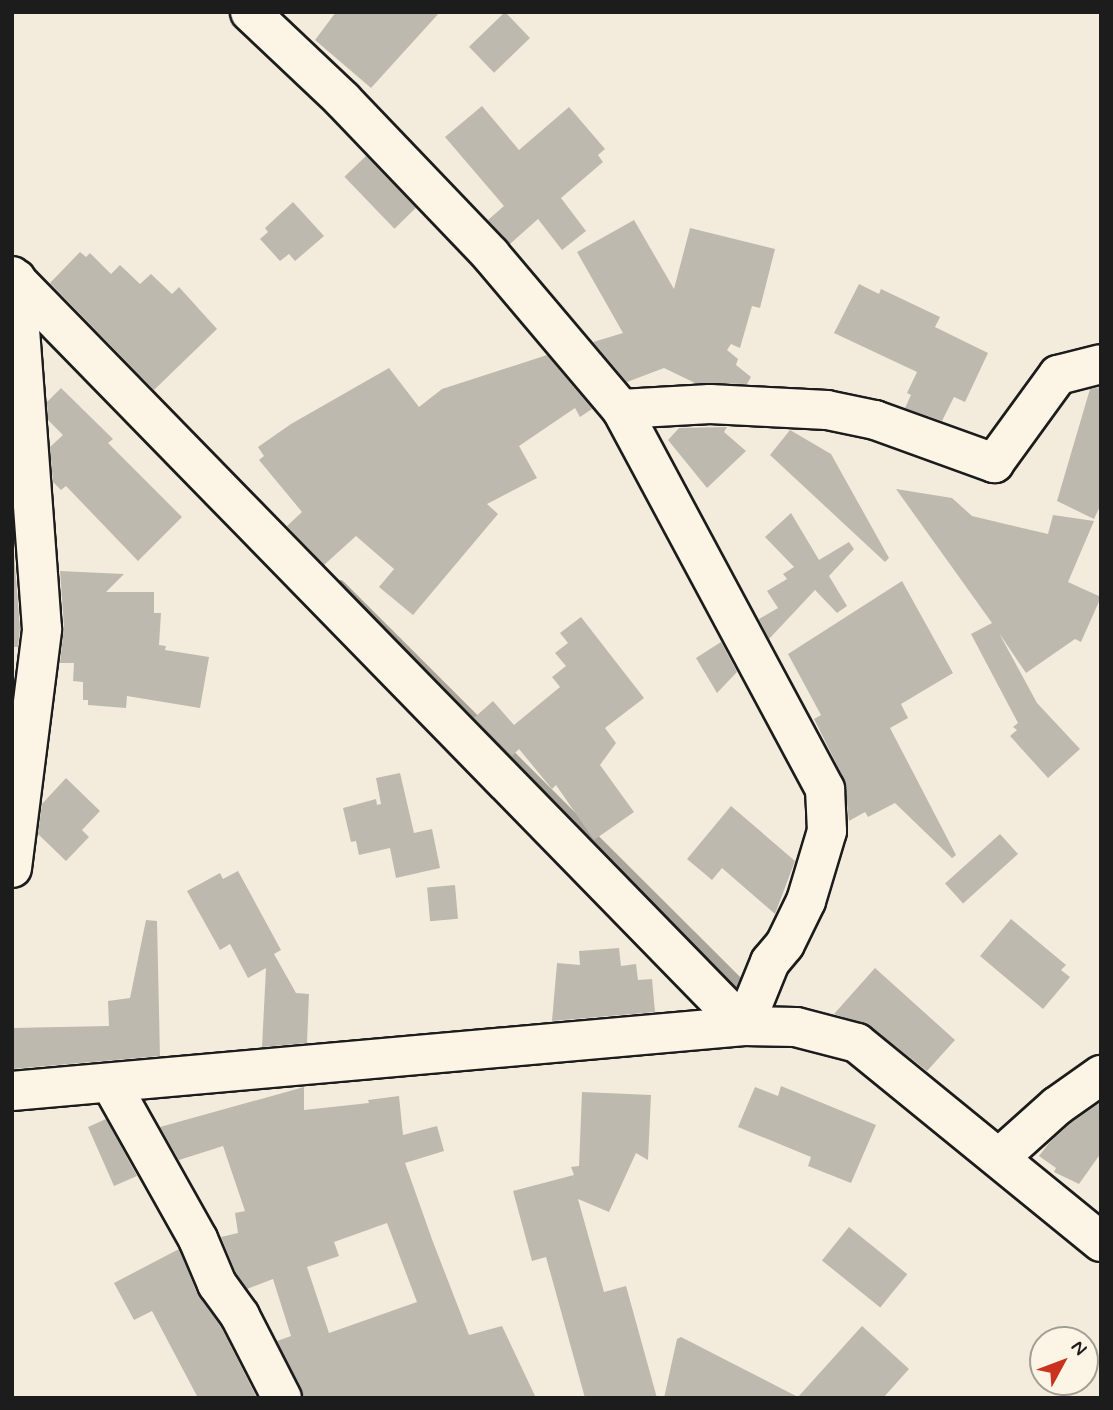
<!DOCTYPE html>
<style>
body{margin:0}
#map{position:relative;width:1113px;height:1410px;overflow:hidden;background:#f3ecdd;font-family:Mynerve,sans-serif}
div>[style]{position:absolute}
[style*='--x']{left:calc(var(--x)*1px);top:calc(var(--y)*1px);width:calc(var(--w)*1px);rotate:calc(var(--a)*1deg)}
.stream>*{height:10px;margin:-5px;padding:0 5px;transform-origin:5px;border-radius:5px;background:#aaa59b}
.building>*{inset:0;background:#beb9ae;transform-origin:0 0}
.roads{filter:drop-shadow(2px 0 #1c1c1c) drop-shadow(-2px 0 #1c1c1c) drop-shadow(0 2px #1c1c1c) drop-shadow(0 -2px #1c1c1c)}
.minor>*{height:38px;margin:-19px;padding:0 19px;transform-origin:19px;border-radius:19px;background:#fcf5e5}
span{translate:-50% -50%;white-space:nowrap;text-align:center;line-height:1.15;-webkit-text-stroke:6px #fcf5e5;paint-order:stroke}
.frame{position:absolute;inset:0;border:14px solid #1c1c1c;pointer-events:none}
.north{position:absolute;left:1029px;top:1326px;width:70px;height:70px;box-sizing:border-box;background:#fcf5e5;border:2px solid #a29e95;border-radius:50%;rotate:49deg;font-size:19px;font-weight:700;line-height:28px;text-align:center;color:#1c1c1c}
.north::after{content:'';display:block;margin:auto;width:24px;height:32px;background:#c8321e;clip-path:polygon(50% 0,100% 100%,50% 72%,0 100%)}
</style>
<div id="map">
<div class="stream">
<div style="--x:340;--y:585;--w:568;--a:44.93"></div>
</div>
<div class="building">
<div style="clip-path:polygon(336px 12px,440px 12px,371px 88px,315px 40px)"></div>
<div style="left:505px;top:12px;width:36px;height:50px;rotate:46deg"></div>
<div style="clip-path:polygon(482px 106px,519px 150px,569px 107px,605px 149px,598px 155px,603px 162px,561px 198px,586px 231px,562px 250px,538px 219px,510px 244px,488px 220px,504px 206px,445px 137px)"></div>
<div style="left:366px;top:156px;width:72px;height:30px;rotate:46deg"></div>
<div style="clip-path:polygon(293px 202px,324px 236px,295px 261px,289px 254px,280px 261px,260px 239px,268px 232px,265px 228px)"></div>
<div style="clip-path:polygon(634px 220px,674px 289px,690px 228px,775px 249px,760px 308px,752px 306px,740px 348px,731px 344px,727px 350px,738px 359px,736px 365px,751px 377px,747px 384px,695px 383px,664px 368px,627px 382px,593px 342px,623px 333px,577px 252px)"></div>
<div style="clip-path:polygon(80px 252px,86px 257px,90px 253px,111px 274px,120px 265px,140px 284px,151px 274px,172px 294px,179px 287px,217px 329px,154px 390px,50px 283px)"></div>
<div style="clip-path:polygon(859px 284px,879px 294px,881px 289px,940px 317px,935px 327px,988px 353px,965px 402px,954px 397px,942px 421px,905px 408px,911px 395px,907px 393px,917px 372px,834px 333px)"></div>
<div style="clip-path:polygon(547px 355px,592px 409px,580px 417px,575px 408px,519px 446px,537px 478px,487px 504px,498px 514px,413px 615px,379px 587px,394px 569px,356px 536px,324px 565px,287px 526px,302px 512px,259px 460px,264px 456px,258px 447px,291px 424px,389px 368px,419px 407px,442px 389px)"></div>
<div style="clip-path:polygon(1101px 387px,1101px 504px,1094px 519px,1057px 501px,1090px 389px)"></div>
<div style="clip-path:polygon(61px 388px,113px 439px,108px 443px,182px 517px,138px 561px,66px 486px,61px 490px,53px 482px,50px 447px,63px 435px,48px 420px,47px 402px)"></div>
<div style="clip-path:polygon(727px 427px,724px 432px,746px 451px,707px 488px,668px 440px,679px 428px)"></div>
<div style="clip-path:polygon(790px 430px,831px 454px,889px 558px,885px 562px,770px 455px)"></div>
<div style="clip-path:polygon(896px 489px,952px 498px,972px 516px,1048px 534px,1053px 515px,1094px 521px,1068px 582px,1101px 597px,1081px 642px,1075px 639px,1026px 673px,999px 633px,1037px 703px,1080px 749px,1048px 778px,1010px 736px,1017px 730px,1013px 727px,1018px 723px,971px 634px,992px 623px)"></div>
<div style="clip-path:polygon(791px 513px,819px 560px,849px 542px,854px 549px,829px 576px,847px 606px,837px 613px,815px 590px,769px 639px,759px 619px,778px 608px,767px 591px,787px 579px,783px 574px,794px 567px,765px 537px)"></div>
<div style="clip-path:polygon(12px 529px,20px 628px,18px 647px,12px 647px)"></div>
<div style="clip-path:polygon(60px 571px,124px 574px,106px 592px,154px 592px,154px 613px,161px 613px,159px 645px,166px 646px,165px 650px,209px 657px,200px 708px,127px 696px,126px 708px,88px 705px,88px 700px,83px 700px,83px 682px,73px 681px,74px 663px,60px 663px,64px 627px)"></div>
<div style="clip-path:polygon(902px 581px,953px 673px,901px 704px,908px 718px,890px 728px,956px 855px,952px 858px,895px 803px,868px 817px,865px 812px,849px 821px,844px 779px,814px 719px,821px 715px,788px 654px)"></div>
<div style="clip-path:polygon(581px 617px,644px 698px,605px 728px,616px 743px,600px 765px,634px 812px,594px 840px,556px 785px,552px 789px,519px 749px,512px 756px,474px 718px,493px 701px,514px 725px,560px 687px,552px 677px,566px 666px,555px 653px,568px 643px,560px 633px)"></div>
<div style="clip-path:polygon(721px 642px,737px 672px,717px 693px,696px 658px)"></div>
<div style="clip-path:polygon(400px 773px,414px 833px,432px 829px,440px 868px,396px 878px,390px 848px,359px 855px,356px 841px,351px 842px,343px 808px,376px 799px,377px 805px,381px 804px,376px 778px)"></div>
<div style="clip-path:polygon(66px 778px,100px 811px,82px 830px,89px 837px,66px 861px,38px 834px,42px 804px)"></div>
<div style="clip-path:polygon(731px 806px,795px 861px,775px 914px,722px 868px,712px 880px,687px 859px)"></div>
<div style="left:1000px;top:834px;width:27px;height:74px;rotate:48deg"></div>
<div style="clip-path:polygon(238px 871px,281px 950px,274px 954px,296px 993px,309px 994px,307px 1043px,262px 1047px,266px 968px,248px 978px,230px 944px,220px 950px,187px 891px,220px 873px,223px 879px)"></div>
<div style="left:455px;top:885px;width:34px;height:28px;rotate:85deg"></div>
<div style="clip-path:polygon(1011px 919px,1066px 965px,1061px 970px,1070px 977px,1043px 1009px,980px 956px)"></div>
<div style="clip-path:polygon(146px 920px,157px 921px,160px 1056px,12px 1069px,12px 1028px,109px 1026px,108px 1001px,130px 998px)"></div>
<div style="clip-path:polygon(619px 948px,621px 966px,636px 964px,638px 980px,652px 979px,655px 1012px,552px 1021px,557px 963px,580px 965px,579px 951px)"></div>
<div style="clip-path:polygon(875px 968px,955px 1040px,927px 1071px,870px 1026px,834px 1014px)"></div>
<div style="clip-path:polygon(781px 1086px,876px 1125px,851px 1183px,808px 1166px,811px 1157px,738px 1127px,755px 1087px,778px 1096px)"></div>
<div style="clip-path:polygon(evenodd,304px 1087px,304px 1110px,369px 1103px,368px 1100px,399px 1096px,403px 1135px,437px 1126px,444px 1151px,405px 1163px,433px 1242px,469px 1335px,502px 1326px,536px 1398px,304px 1398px,277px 1341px,291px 1336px,273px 1279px,247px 1289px,236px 1273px,221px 1237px,238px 1233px,235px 1213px,245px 1211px,223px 1146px,179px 1160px,160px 1127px,304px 1087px,387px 1223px,417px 1302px,329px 1333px,307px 1267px,339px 1256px,334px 1242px,387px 1223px)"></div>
<div style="clip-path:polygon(582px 1092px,651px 1095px,648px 1160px,636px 1153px,609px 1212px,578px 1199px,604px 1292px,626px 1286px,657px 1398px,585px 1398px,546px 1257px,532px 1261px,513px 1191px,574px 1175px,571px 1167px,579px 1166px)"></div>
<div style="clip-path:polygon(1101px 1102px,1101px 1153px,1079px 1184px,1054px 1172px,1056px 1168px,1039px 1156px,1049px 1143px,1071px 1123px)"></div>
<div style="clip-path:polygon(106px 1119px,137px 1176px,114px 1186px,88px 1127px)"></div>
<div style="left:849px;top:1227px;width:75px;height:43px;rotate:39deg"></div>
<div style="clip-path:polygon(179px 1249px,197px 1293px,221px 1327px,257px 1398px,198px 1398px,152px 1311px,134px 1320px,114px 1283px)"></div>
<div style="clip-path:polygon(862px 1326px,909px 1369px,883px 1398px,664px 1398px,677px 1339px,681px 1337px,798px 1397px)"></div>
</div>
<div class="roads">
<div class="minor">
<div style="--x:12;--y:276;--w:1048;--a:45.7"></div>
<div style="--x:744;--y:1026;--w:69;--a:-67.9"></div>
<div style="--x:770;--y:962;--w:23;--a:-50"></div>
<div style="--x:785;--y:944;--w:48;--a:-64"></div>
<div style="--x:806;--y:901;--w:73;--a:-73.3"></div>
<div style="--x:827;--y:831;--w:42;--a:-92.7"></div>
<div style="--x:825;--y:789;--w:431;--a:-118.2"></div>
<div style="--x:621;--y:409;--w:202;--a:-130.2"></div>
<div style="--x:491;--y:255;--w:214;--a:-133.7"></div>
<div style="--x:343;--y:100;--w:128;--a:-136.6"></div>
<div style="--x:621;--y:409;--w:89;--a:-3.2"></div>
<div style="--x:710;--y:404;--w:117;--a:2.9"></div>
<div style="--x:827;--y:410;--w:49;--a:11.8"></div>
<div style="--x:875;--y:420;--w:127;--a:19.9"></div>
<div style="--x:994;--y:463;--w:109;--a:-54"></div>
<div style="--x:1058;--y:375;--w:44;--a:-14.3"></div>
<div style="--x:12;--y:868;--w:241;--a:-82.8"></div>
<div style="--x:42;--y:629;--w:351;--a:-94.2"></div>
<div style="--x:111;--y:1084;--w:178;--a:60.7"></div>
<div style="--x:198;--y:1239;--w:49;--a:67.1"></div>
<div style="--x:217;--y:1284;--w:39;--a:54"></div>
<div style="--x:240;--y:1316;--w:92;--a:62.9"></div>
<div style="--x:12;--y:1091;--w:735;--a:-5.07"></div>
<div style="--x:744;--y:1026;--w:52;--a:1.1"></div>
<div style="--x:796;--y:1027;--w:63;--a:14.7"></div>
<div style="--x:857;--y:1043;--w:315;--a:39.2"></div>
<div style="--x:999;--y:1158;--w:78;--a:-41.9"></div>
<div style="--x:1057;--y:1106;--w:54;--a:-35.2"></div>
</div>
</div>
<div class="frame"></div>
<div class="north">N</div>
</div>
